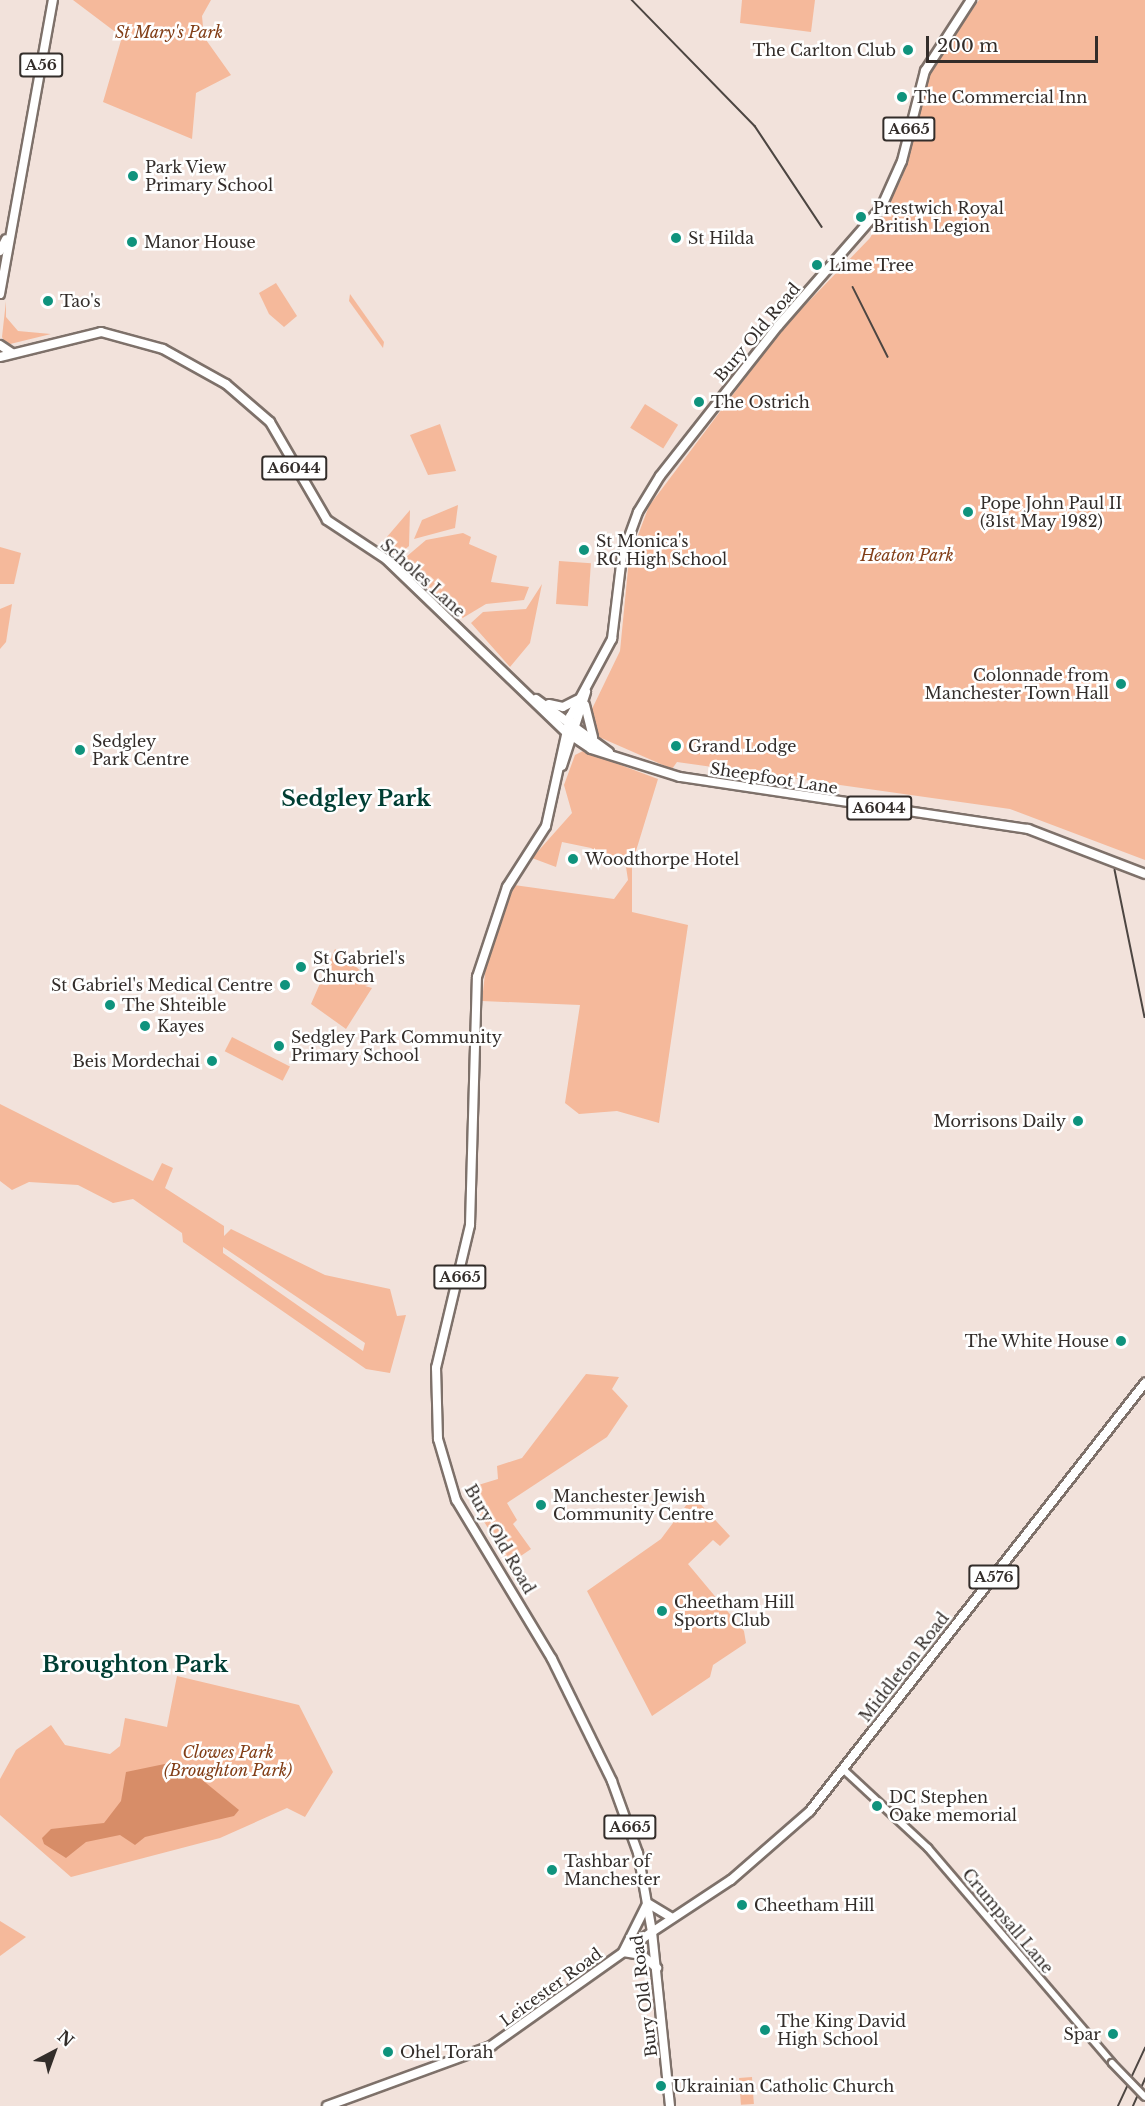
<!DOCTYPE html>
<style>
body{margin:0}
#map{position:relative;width:1145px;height:2106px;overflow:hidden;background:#f2e2db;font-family:"Libre Baskerville",serif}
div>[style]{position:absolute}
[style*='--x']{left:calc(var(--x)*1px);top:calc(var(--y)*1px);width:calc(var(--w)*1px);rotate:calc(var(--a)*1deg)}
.green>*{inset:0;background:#f5b99b;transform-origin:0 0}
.water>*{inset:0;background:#d78d68}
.roads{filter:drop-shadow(2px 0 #7e716a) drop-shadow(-2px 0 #7e716a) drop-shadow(0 2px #7e716a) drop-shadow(0 -2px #7e716a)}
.minor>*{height:6px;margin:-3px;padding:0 3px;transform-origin:3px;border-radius:3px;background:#fff}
.major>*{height:8px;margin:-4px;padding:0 4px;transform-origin:4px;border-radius:4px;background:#fff}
.highway>*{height:8px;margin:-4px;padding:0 4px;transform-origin:4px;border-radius:4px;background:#fff}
.tram>*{height:1.5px;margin:-0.75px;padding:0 0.75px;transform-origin:0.75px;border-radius:0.75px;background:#4d4642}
.bridges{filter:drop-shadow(2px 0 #7e716a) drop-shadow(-2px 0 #7e716a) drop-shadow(0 2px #7e716a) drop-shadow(0 -2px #7e716a)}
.minor-bridge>*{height:6px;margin:-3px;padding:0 3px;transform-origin:3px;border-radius:3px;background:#fff}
.dots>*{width:16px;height:16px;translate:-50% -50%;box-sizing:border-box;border:3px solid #fff;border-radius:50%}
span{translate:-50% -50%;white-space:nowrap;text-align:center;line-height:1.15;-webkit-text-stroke:5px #fff;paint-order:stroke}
.shield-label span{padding:2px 4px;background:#fff;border:2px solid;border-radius:4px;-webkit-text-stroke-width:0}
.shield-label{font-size:15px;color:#332d2a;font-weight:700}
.park-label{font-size:16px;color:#823e17;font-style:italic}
.poi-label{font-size:16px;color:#332d2a}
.right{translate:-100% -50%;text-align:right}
.left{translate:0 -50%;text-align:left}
.street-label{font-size:16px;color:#332d2a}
.district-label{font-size:22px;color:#003e33;font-weight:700}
.north{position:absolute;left:24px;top:2022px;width:60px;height:60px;-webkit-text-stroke:4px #fff;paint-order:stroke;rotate:41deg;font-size:16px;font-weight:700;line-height:24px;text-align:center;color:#332d2a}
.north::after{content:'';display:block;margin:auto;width:21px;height:27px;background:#332d2a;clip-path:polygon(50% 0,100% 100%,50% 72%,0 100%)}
.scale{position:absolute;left:926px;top:36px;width:172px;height:27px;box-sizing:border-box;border:3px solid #332d2a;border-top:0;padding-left:8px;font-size:18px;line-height:21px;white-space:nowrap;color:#332d2a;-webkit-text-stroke:4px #fff;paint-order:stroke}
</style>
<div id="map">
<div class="green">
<div style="clip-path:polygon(73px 0,211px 0,202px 16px,204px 37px,231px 75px,196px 93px,192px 139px,103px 102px,122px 37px)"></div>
<div style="clip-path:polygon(742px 0,815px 0,811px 32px,740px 23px)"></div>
<div style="clip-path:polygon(979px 0,1145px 0,1145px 860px,1010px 809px,677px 762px,672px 769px,599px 737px,591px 711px,620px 651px,629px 559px,649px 506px,783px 328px,870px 238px,902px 178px,929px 73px)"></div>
<div style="clip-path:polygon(276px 283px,297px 316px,284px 327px,269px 314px,259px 293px)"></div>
<div style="clip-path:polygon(350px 294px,384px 342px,383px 348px,349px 301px)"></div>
<div style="clip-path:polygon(6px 301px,6px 317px,18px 331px,51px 334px,6px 345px,2px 337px)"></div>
<div style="left:645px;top:404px;width:39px;height:28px;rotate:32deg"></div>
<div style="clip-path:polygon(440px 424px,456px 471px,428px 475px,410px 435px)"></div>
<div style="clip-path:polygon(458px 505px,455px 528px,414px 539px,422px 520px)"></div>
<div style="clip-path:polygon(410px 510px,409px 546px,396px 557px,380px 545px)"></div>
<div style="clip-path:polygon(463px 533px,471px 537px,469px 544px,497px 556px,491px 582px,529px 587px,524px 600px,486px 604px,461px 619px,405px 567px,406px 557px,426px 540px)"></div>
<div style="clip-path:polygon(0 547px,21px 553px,14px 584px,0 584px)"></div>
<div style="left:559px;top:561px;width:32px;height:43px;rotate:4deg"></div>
<div style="clip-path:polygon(542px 584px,530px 643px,510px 667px,471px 623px,483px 612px,526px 609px)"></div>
<div style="clip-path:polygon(12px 604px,6px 642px,0 649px,0 609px)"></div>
<div style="clip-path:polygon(583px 751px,658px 779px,632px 864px,632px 912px,688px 925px,659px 1123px,617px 1111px,579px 1114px,565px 1103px,580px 1005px,482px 1001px,487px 955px,514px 885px,614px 899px,628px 880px,626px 867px,591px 848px,562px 842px,556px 867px,532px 858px,572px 813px,564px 785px,575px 755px)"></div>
<div style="clip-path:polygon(335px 949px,375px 983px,365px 986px,372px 988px,346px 1029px,311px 1004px)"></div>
<div style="left:232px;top:1037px;width:65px;height:16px;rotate:27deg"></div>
<div style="clip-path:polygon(evenodd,0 1104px,153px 1181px,162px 1163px,173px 1168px,165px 1188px,224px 1226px,224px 1236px,231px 1229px,325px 1275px,390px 1289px,397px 1316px,406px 1315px,390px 1373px,366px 1369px,183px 1242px,182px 1233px,133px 1199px,113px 1203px,78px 1185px,29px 1182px,12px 1190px,0 1181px,0 1104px,223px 1247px,365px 1343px,363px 1351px,223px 1253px,223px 1247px)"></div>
<div style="clip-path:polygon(586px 1374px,619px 1377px,612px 1389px,628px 1406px,607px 1437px,507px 1503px,517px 1520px,513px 1524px,531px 1549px,509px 1564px,465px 1489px,498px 1479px,497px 1466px,522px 1458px)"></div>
<div style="clip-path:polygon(693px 1496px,730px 1536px,720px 1546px,713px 1540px,688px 1564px,744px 1631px,746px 1643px,713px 1665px,710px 1677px,652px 1716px,587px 1591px,661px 1539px)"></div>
<div style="clip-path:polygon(177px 1676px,299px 1705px,333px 1772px,305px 1817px,287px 1808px,220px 1838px,71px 1877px,0 1815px,0 1779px,16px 1750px,51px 1725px,65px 1745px,110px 1754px,120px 1746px,125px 1718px,167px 1727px)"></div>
<div style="clip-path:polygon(0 1921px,26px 1937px,0 1956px)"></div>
<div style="left:752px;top:2077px;width:27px;height:13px;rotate:86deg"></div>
</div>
<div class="water">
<div style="clip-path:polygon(179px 1761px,239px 1810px,234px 1816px,145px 1837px,135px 1845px,120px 1835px,86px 1842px,66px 1858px,44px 1844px,42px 1838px,51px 1829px,104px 1823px,121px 1801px,126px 1772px)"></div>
</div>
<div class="roads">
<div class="minor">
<div style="--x:843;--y:1769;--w:116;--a:42.9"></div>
<div style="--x:928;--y:1848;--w:283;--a:49.4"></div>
</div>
<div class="major">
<div style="--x:0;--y:345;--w:14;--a:34"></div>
<div style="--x:0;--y:357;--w:104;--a:-13.9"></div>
<div style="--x:101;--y:332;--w:64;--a:15.3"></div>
<div style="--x:163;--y:349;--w:72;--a:29.1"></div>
<div style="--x:226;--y:384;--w:58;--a:40.8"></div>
<div style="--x:270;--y:422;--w:113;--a:59.8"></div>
<div style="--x:327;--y:520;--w:71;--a:33.5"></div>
<div style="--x:386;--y:559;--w:250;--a:43.9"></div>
<div style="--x:566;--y:732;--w:30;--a:34"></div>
<div style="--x:591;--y:749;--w:93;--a:17.5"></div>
<div style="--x:680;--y:777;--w:352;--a:8.5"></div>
<div style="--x:1028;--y:829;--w:125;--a:21"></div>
<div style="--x:536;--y:699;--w:90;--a:36"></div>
<div style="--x:549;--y:704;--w:14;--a:12"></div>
<div style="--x:563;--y:707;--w:16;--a:-27"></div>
<div style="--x:585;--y:705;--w:33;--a:76"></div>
<div style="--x:574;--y:732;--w:27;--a:33"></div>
<div style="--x:562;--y:766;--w:78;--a:-72"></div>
<div style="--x:649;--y:1904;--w:27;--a:31"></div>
<div style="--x:624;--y:1950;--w:51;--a:-63.4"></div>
<div style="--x:327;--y:2106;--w:175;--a:-20.1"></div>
<div style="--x:491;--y:2046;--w:197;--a:-35.3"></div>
<div style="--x:652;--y:1932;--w:80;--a:-100"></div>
<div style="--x:638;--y:1853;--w:77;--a:-109.9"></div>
<div style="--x:612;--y:1781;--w:136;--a:-116.2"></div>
<div style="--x:552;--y:1659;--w:186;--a:-121.1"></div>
<div style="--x:456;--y:1500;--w:64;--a:-106.4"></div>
<div style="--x:438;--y:1439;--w:71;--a:-91.6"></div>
<div style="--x:436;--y:1368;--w:147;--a:-76.6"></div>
<div style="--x:470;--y:1225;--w:248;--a:-88.4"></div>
<div style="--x:477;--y:977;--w:95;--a:-71.6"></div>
<div style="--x:507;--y:887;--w:72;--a:-57.4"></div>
<div style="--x:546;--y:826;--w:112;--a:-77.6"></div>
<div style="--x:570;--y:717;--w:89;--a:-61.7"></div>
<div style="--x:612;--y:639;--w:84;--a:-83.1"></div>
<div style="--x:622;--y:556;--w:47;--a:-70"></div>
<div style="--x:638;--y:512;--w:42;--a:-58.6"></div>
<div style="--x:660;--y:476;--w:191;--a:-51.8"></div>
<div style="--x:778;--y:326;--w:157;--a:-48.9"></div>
<div style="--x:881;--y:208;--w:51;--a:-65.9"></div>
<div style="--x:902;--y:161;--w:93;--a:-75.7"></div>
<div style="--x:925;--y:71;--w:85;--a:-57.1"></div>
</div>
<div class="highway">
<div style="--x:0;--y:251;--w:13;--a:-63"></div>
<div style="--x:0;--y:294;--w:299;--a:-79.8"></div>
<div style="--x:623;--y:1952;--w:19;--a:9"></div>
<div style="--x:642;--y:1955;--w:20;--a:41"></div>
<div style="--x:670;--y:2106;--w:175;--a:-95.9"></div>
<div style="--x:652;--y:1932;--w:95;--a:-33.4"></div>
<div style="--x:731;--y:1880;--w:105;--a:-41.1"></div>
<div style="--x:810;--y:1811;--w:544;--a:-51.95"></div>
</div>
</div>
<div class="tram">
<div style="--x:632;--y:0;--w:176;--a:45.7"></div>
<div style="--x:755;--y:126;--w:121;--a:56.4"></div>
<div style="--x:853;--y:287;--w:78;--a:63.4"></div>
<div style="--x:1115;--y:870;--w:150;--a:78.5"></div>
<div style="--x:1118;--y:2106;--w:64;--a:-65"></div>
<div style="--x:1133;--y:2106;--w:30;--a:-66"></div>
</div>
<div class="bridges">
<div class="minor-bridge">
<div style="--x:1112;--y:2063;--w:47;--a:45.9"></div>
</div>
</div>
<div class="dots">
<div style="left:908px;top:50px;background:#0f937d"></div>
<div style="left:902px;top:97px;background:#0f937d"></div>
<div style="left:133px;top:176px;background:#0f937d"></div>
<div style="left:861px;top:217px;background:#0f937d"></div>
<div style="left:676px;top:238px;background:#0f937d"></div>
<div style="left:132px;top:242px;background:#0f937d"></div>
<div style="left:817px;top:265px;background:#0f937d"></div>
<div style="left:48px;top:301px;background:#0f937d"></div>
<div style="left:699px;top:402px;background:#0f937d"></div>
<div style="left:968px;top:512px;background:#0f937d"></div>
<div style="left:584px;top:550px;background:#0f937d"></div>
<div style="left:1121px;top:684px;background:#0f937d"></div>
<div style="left:676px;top:746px;background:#0f937d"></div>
<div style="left:80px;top:750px;background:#0f937d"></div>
<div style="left:573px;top:859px;background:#0f937d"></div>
<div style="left:301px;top:967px;background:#0f937d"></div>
<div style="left:285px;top:985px;background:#0f937d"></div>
<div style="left:110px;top:1005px;background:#0f937d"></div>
<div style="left:145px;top:1026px;background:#0f937d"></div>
<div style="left:279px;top:1046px;background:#0f937d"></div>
<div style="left:212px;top:1061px;background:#0f937d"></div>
<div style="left:1078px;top:1121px;background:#0f937d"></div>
<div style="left:1121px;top:1341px;background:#0f937d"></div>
<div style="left:541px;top:1505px;background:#0f937d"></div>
<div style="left:662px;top:1611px;background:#0f937d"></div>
<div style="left:877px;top:1806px;background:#0f937d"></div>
<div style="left:552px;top:1870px;background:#0f937d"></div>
<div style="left:742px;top:1905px;background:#0f937d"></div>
<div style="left:765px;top:2030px;background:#0f937d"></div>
<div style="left:1113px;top:2034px;background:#0f937d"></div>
<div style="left:388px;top:2052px;background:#0f937d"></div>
<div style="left:661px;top:2086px;background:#0f937d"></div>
</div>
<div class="shield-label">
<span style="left:41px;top:65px">A56</span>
<span style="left:909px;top:129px">A665</span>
<span style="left:294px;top:468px">A6044</span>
<span style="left:879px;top:808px">A6044</span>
<span style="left:460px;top:1277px">A665</span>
<span style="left:994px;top:1577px">A576</span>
<span style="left:630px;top:1827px">A665</span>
</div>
<div class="park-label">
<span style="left:169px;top:32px">St Mary's Park</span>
<span style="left:907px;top:555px">Heaton Park</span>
<span style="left:228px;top:1761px">Clowes Park<br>(Broughton Park)</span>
</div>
<div class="poi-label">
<span class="right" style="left:896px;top:50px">The Carlton Club</span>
<span class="left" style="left:914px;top:97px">The Commercial Inn</span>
<span class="left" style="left:145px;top:176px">Park View<br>Primary School</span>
<span class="left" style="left:873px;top:217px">Prestwich Royal<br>British Legion</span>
<span class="left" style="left:688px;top:238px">St Hilda</span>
<span class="left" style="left:144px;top:242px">Manor House</span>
<span class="left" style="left:829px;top:265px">Lime Tree</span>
<span class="left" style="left:60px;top:301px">Tao's</span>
<span class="left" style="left:711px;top:402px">The Ostrich</span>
<span class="left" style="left:980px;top:512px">Pope John Paul II<br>(31st May 1982)</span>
<span class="left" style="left:596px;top:550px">St Monica's<br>RC High School</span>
<span class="right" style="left:1109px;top:684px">Colonnade from<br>Manchester Town Hall</span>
<span class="left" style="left:92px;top:750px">Sedgley<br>Park Centre</span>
<span class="left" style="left:688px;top:746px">Grand Lodge</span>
<span class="left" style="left:585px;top:859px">Woodthorpe Hotel</span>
<span class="left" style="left:313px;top:967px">St Gabriel's<br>Church</span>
<span class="right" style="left:273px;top:985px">St Gabriel's Medical Centre</span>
<span class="left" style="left:122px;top:1005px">The Shteible</span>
<span class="left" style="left:157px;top:1026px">Kayes</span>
<span class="left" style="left:291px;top:1046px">Sedgley Park Community<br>Primary School</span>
<span class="right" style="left:200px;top:1061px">Beis Mordechai</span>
<span class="right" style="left:1066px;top:1121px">Morrisons Daily</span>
<span class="right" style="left:1109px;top:1341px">The White House</span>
<span class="left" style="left:553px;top:1505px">Manchester Jewish<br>Community Centre</span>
<span class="left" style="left:674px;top:1611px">Cheetham Hill<br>Sports Club</span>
<span class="left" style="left:889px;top:1806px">DC Stephen<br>Oake memorial</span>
<span class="left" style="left:564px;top:1870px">Tashbar of<br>Manchester</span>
<span class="left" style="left:754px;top:1905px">Cheetham Hill</span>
<span class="left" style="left:777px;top:2030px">The King David<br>High School</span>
<span class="right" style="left:1101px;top:2034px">Spar</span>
<span class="left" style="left:400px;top:2052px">Ohel Torah</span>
<span class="left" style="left:673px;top:2086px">Ukrainian Catholic Church</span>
</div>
<div class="street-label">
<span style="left:757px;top:332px;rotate:-50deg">Bury Old Road</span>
<span style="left:423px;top:578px;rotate:42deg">Scholes Lane</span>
<span style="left:774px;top:778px;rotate:9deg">Sheepfoot Lane</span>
<span style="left:500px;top:1539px;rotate:60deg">Bury Old Road</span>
<span style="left:904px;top:1667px;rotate:-52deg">Middleton Road</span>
<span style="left:1008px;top:1921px;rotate:50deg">Crumpsall Lane</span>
<span style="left:551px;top:1987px;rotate:-36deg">Leicester Road</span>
<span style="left:644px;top:1996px;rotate:-97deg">Bury Old Road</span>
</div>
<div class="district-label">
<span style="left:356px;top:799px">Sedgley Park</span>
<span style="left:135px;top:1665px">Broughton Park</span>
</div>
<div class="north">N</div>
<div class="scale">200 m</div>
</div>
